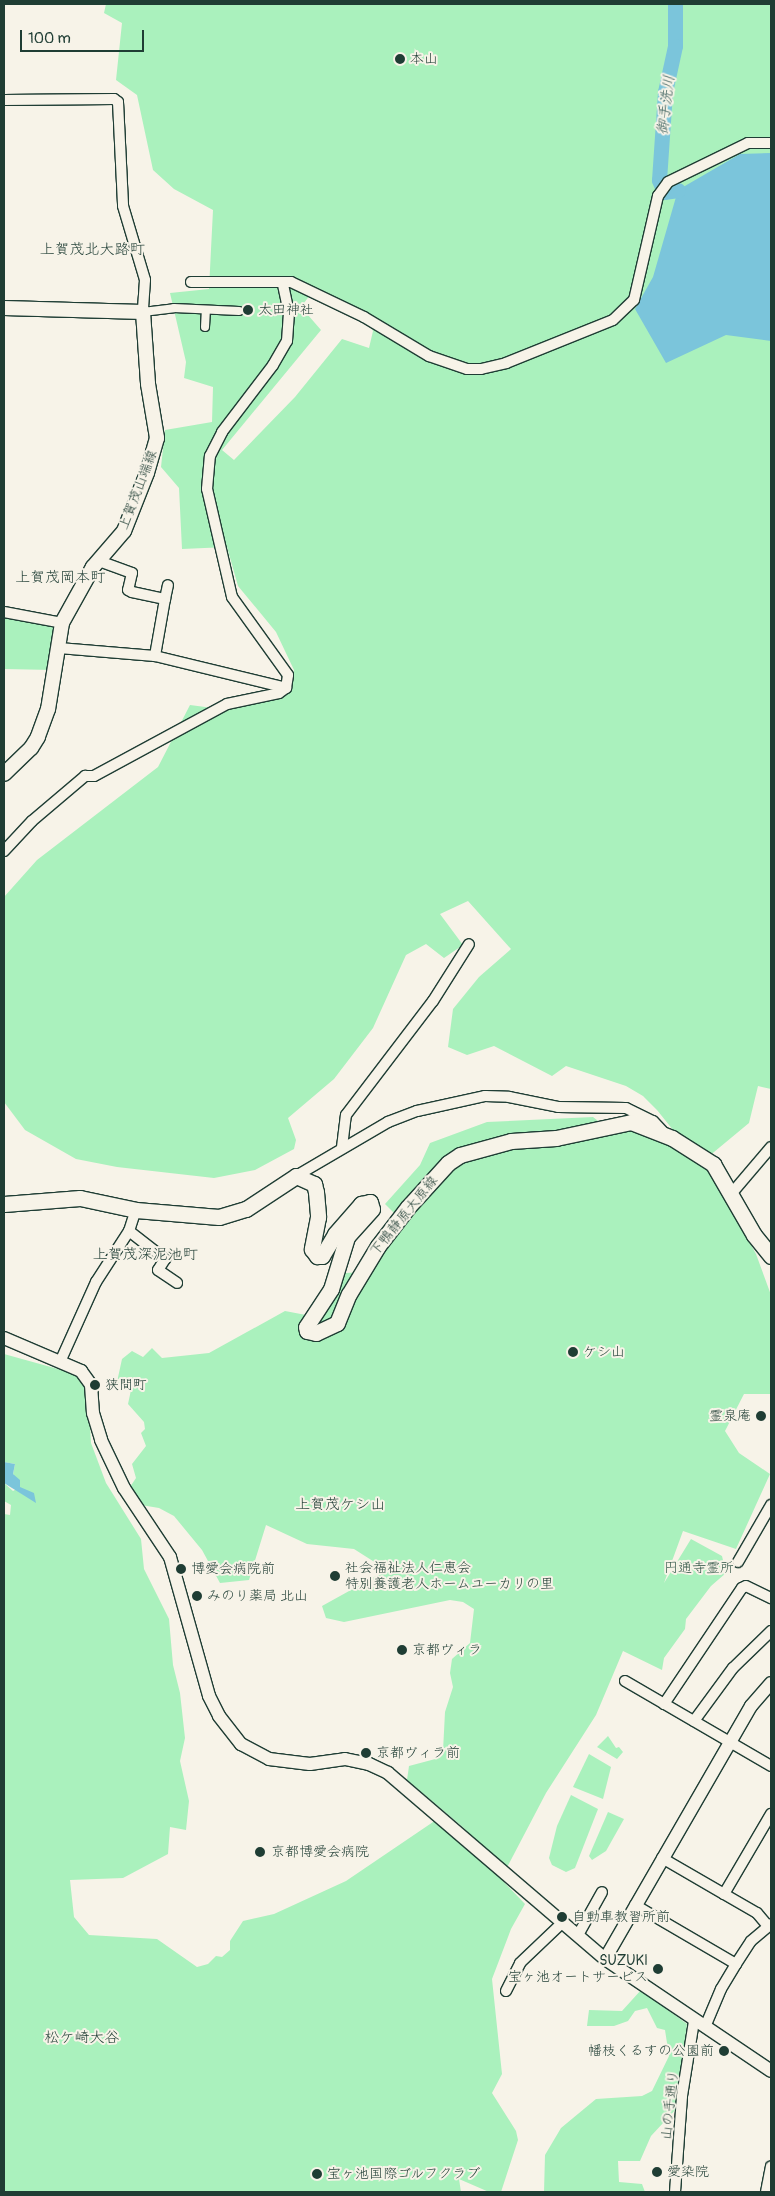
<!DOCTYPE html>
<meta charset="utf-8">
<style>
body{margin:0}
#map{position:relative;width:775px;height:2196px;overflow:hidden;background:#f7f3e8;font-family:Pangolin,"Klee One",sans-serif}
div>[style]{position:absolute}
[style*='--x']{left:calc(var(--x)*1px);top:calc(var(--y)*1px);width:calc(var(--w)*1px);rotate:calc(var(--a)*1deg)}
.green>*{inset:0;background:#aaf1bd}
.water>*{inset:0;background:#7bc5db}
.river>*{height:15px;margin:-7.5px;padding:0 7.5px;transform-origin:7.5px;border-radius:7.5px;background:#7bc5db}
.roads{filter:drop-shadow(1px 0 #1f3d34) drop-shadow(-1px 0 #1f3d34) drop-shadow(0 1px #1f3d34) drop-shadow(0 -1px #1f3d34)}
.pedestrian>*{height:8px;margin:-4px;padding:0 4px;transform-origin:4px;border-radius:4px;background:#f7f3e8}
.minor>*{height:10px;margin:-5px;padding:0 5px;transform-origin:5px;border-radius:5px;background:#f7f3e8}
.tertiary>*{height:12px;margin:-6px;padding:0 6px;transform-origin:6px;border-radius:6px;background:#f7f3e8}
.secondary>*{height:14px;margin:-7px;padding:0 7px;transform-origin:7px;border-radius:7px;background:#f7f3e8}
.primary>*{height:15px;margin:-7.5px;padding:0 7.5px;transform-origin:7.5px;border-radius:7.5px;background:#f7f3e8}
.dots>*{width:14px;height:14px;translate:-50% -50%;box-sizing:border-box;border:2px solid #f7f3e8;border-radius:50%}
span{translate:-50% -50%;white-space:nowrap;text-align:center;line-height:1.15;-webkit-text-stroke:4px #f7f3e8;paint-order:stroke}
.poi-label{font-size:14px;color:#1f3d34}
.left{translate:0 -50%;text-align:left}
.right{translate:-100% -50%;text-align:right}
.street-label{font-size:14px;color:#1f3d34}
.park-label{font-size:14px;color:#345849}
.water-label{font-size:15px;color:#315855;font-style:italic}
.neighbourhood-label{font-size:15px;color:#1f3d34}
.frame{position:absolute;inset:0;border:5px solid #1f3d34;pointer-events:none}
.scale{position:absolute;left:20px;top:30px;width:124px;height:22px;box-sizing:border-box;border:2px solid #1f3d34;border-top:0;padding-left:6px;font-size:15px;line-height:18px;white-space:nowrap;color:#1f3d34;-webkit-text-stroke:4px #f7f3e8;paint-order:stroke}
</style>
<div id="map">
<div class="green">
<div style="clip-path:polygon(evenodd,106px 4px,771px 4px,771px 1089px,758px 1086px,749px 1123px,708px 1157px,689px 1150px,657px 1110px,643px 1096px,626px 1086px,566px 1066px,552px 1076px,494px 1046px,467px 1055px,448px 1047px,453px 1009px,479px 977px,511px 949px,468px 901px,440px 914px,463px 945px,444px 958px,426px 944px,406px 955px,373px 1028px,334px 1079px,288px 1118px,296px 1140px,294px 1149px,255px 1170px,214px 1178px,117px 1167px,76px 1159px,25px 1130px,4px 1102px,4px 897px,37px 860px,158px 767px,190px 705px,228px 710px,288px 693px,294px 670px,276px 632px,238px 586px,227px 547px,182px 549px,179px 488px,161px 467px,165px 430px,212px 422px,213px 387px,184px 378px,186px 362px,170px 293px,209px 289px,213px 210px,174px 189px,153px 170px,137px 95px,116px 80px,122px 23px,104px 13px,106px 4px,316px 287px,365px 315px,373px 331px,369px 348px,342px 339px,295px 397px,234px 460px,222px 450px,321px 330px,301px 307px,316px 287px)"></div>
<div style="clip-path:polygon(4px 616px,59px 627px,53px 670px,4px 669px)"></div>
<div style="clip-path:polygon(593px 1117px,611px 1131px,637px 1130px,656px 1136px,718px 1175px,721px 1190px,756px 1254px,771px 1295px,771px 1394px,744px 1394px,725px 1431px,739px 1453px,770px 1474px,736px 1549px,683px 1531px,664px 1583px,691px 1539px,722px 1556px,726px 1573px,711px 1586px,686px 1619px,685px 1629px,664px 1658px,662px 1670px,623px 1651px,596px 1715px,546px 1793px,501px 1879px,525px 1904px,511px 1929px,492px 1979px,502px 2074px,492px 2093px,516px 2131px,518px 2140px,501px 2192px,489px 2192px,459px 2179px,461px 2192px,4px 2192px,4px 1514px,10px 1515px,11px 1505px,4px 1501px,4px 1483px,13px 1491px,20px 1487px,13px 1474px,15px 1464px,4px 1462px,4px 1354px,76px 1374px,83px 1381px,88px 1393px,91px 1443px,106px 1483px,141px 1539px,144px 1569px,169px 1619px,173px 1665px,180px 1693px,185px 1738px,180px 1761px,189px 1801px,186px 1830px,170px 1827px,168px 1854px,123px 1878px,70px 1880px,74px 1917px,89px 1935px,157px 1939px,197px 1967px,208px 1964px,216px 1956px,222px 1957px,230px 1950px,230px 1941px,243px 1921px,274px 1914px,346px 1881px,436px 1820px,461px 1842px,465px 1829px,407px 1780px,409px 1766px,439px 1758px,443px 1751px,445px 1712px,453px 1687px,450px 1673px,452px 1659px,470px 1643px,474px 1609px,463px 1602px,450px 1600px,344px 1622px,326px 1618px,322px 1606px,387px 1570px,354px 1549px,307px 1544px,266px 1525px,249px 1580px,220px 1583px,202px 1550px,174px 1516px,159px 1508px,141px 1505px,130px 1487px,136px 1478px,132px 1464px,146px 1446px,141px 1433px,145px 1429px,144px 1422px,128px 1404px,131px 1390px,117px 1382px,122px 1359px,132px 1351px,143px 1357px,152px 1348px,162px 1358px,209px 1353px,285px 1311px,306px 1315px,345px 1273px,368px 1272px,403px 1222px,385px 1204px,420px 1165px,430px 1143px,487px 1122px)"></div>
<div style="clip-path:polygon(608px 1736px,616px 1748px,619px 1747px,623px 1752px,617px 1759px,597px 1747px)"></div>
<div style="clip-path:polygon(589px 1754px,611px 1767px,603px 1799px,573px 1787px)"></div>
<div style="clip-path:polygon(571px 1795px,598px 1809px,575px 1868px,566px 1872px,552px 1865px,549px 1858px,557px 1826px)"></div>
<div style="clip-path:polygon(608px 1812px,624px 1819px,606px 1851px,592px 1860px,589px 1856px)"></div>
<div style="clip-path:polygon(641px 1990px,687px 2024px,676px 2109px,651px 2136px,640px 2161px,618px 2161px,619px 2182px,642px 2184px,645px 2192px,544px 2192px,545px 2155px,561px 2128px,596px 2099px,642px 2096px,652px 2091px,669px 2056px,665px 2030px,657px 2028px,647px 2008px,635px 2011px,628px 2021px,614px 2026px,587px 2026px,589px 2010px,622px 2011px)"></div>
</div>
<div class="water">
<div style="clip-path:polygon(771px 153px,771px 341px,726px 335px,666px 363px,635px 309px,653px 277px,678px 190px,740px 154px)"></div>
<div style="clip-path:polygon(4px 1462px,15px 1464px,13px 1474px,20px 1480px,20px 1487px,34px 1493px,36px 1503px,4px 1483px)"></div>
</div>
<div class="river">
<div style="--x:675;--y:4;--w:42;--a:90"></div>
<div style="--x:675;--y:46;--w:47;--a:102.3"></div>
<div style="--x:665;--y:92;--w:88;--a:93.9"></div>
<div style="--x:659;--y:180;--w:13;--a:67"></div>
<div style="--x:664;--y:192;--w:14;--a:-8"></div>
</div>
<div class="roads">
<div class="pedestrian">
<div style="--x:143;--y:312;--w:31;--a:-7"></div>
<div style="--x:174;--y:308;--w:65;--a:2.6"></div>
<div style="--x:205;--y:327;--w:17;--a:-87"></div>
</div>
<div class="minor">
<div style="--x:4;--y:100;--w:110;--a:-0.5"></div>
<div style="--x:114;--y:99;--w:5;--a:37"></div>
<div style="--x:118;--y:102;--w:104;--a:87.2"></div>
<div style="--x:123;--y:206;--w:77;--a:73.4"></div>
<div style="--x:145;--y:280;--w:32;--a:94"></div>
<div style="--x:191;--y:282;--w:100;--a:0"></div>
<div style="--x:291;--y:282;--w:81;--a:25.6"></div>
<div style="--x:364;--y:317;--w:76;--a:31"></div>
<div style="--x:429;--y:356;--w:40;--a:18.9"></div>
<div style="--x:467;--y:369;--w:14;--a:0"></div>
<div style="--x:481;--y:369;--w:26;--a:-13"></div>
<div style="--x:506;--y:363;--w:115;--a:-21.9"></div>
<div style="--x:613;--y:320;--w:29;--a:-44"></div>
<div style="--x:634;--y:300;--w:107;--a:-77"></div>
<div style="--x:658;--y:196;--w:17;--a:-54"></div>
<div style="--x:668;--y:182;--w:89;--a:-26"></div>
<div style="--x:748;--y:143;--w:23;--a:0"></div>
<div style="--x:99;--y:561;--w:35;--a:20"></div>
<div style="--x:132;--y:573;--w:17;--a:103"></div>
<div style="--x:128;--y:590;--w:4;--a:27"></div>
<div style="--x:132;--y:592;--w:34;--a:12"></div>
<div style="--x:165;--y:599;--w:58;--a:100"></div>
<div style="--x:165;--y:599;--w:14;--a:-78"></div>
<div style="--x:4;--y:612;--w:59;--a:10.7"></div>
<div style="--x:59;--y:648;--w:96;--a:4.8"></div>
<div style="--x:155;--y:656;--w:135;--a:13.7"></div>
<div style="--x:286;--y:688;--w:13;--a:-81"></div>
<div style="--x:288;--y:675;--w:96;--a:-125.7"></div>
<div style="--x:232;--y:597;--w:111;--a:-103"></div>
<div style="--x:207;--y:489;--w:33;--a:-85"></div>
<div style="--x:210;--y:456;--w:27;--a:-63"></div>
<div style="--x:222;--y:432;--w:84;--a:-52.7"></div>
<div style="--x:273;--y:365;--w:28;--a:-60"></div>
<div style="--x:287;--y:341;--w:28;--a:-86"></div>
<div style="--x:289;--y:313;--w:30;--a:-102"></div>
<div style="--x:4;--y:851;--w:41;--a:-47"></div>
<div style="--x:32;--y:821;--w:70;--a:-40.3"></div>
<div style="--x:85;--y:776;--w:9;--a:0"></div>
<div style="--x:94;--y:776;--w:151;--a:-28.4"></div>
<div style="--x:227;--y:704;--w:53;--a:-11.9"></div>
<div style="--x:279;--y:693;--w:9;--a:-36"></div>
<div style="--x:342;--y:1147;--w:32;--a:-83"></div>
<div style="--x:346;--y:1115;--w:143;--a:-52.7"></div>
<div style="--x:433;--y:1001;--w:67;--a:-57.7"></div>
<div style="--x:296;--y:1176;--w:107;--a:-30.4"></div>
<div style="--x:388;--y:1122;--w:31;--a:-21"></div>
<div style="--x:417;--y:1111;--w:70;--a:-12.4"></div>
<div style="--x:485;--y:1096;--w:24;--a:2"></div>
<div style="--x:509;--y:1097;--w:50;--a:11.5"></div>
<div style="--x:558;--y:1107;--w:68;--a:0.8"></div>
<div style="--x:626;--y:1108;--w:30;--a:26"></div>
<div style="--x:653;--y:1121;--w:16;--a:47"></div>
<div style="--x:732;--y:1193;--w:60;--a:-49.7"></div>
<div style="--x:129;--y:1231;--w:46;--a:37.9"></div>
<div style="--x:165;--y:1259;--w:13;--a:122"></div>
<div style="--x:158;--y:1270;--w:23;--a:34"></div>
<div style="--x:60;--y:1362;--w:88;--a:-65.8"></div>
<div style="--x:96;--y:1282;--w:61;--a:-57.1"></div>
<div style="--x:129;--y:1231;--w:22;--a:-72"></div>
<div style="--x:738;--y:1562;--w:66;--a:-59.9"></div>
<div style="--x:625;--y:1681;--w:169;--a:30.2"></div>
<div style="--x:664;--y:1704;--w:140;--a:-56.1"></div>
<div style="--x:742;--y:1588;--w:4;--a:-27"></div>
<div style="--x:746;--y:1586;--w:28;--a:26"></div>
<div style="--x:694;--y:1721;--w:66;--a:-53.7"></div>
<div style="--x:733;--y:1668;--w:53;--a:-44.2"></div>
<div style="--x:662;--y:1858;--w:72;--a:30.1"></div>
<div style="--x:724;--y:1894;--w:93;--a:-59.6"></div>
<div style="--x:724;--y:1894;--w:38;--a:30"></div>
<div style="--x:757;--y:1913;--w:16;--a:50"></div>
<div style="--x:635;--y:1905;--w:117;--a:30.3"></div>
<div style="--x:578;--y:1935;--w:49;--a:-60.8"></div>
<div style="--x:506;--y:1991;--w:31;--a:-63"></div>
<div style="--x:520;--y:1963;--w:58;--a:-43.6"></div>
<div style="--x:705;--y:2027;--w:41;--a:-67.2"></div>
<div style="--x:721;--y:1989;--w:29;--a:-59"></div>
<div style="--x:736;--y:1964;--w:27;--a:-57"></div>
<div style="--x:751;--y:1941;--w:26;--a:-40"></div>
<div style="--x:675;--y:2192;--w:96;--a:-85.8"></div>
<div style="--x:682;--y:2096;--w:76;--a:-80.9"></div>
<div style="--x:766;--y:2192;--w:26;--a:-79"></div>
</div>
<div class="tertiary">
<div style="--x:4;--y:1338;--w:84;--a:23.2"></div>
<div style="--x:81;--y:1371;--w:17;--a:54"></div>
<div style="--x:91;--y:1385;--w:28;--a:86"></div>
<div style="--x:93;--y:1413;--w:28;--a:73"></div>
<div style="--x:101;--y:1440;--w:53;--a:64.4"></div>
<div style="--x:124;--y:1488;--w:83;--a:56.3"></div>
<div style="--x:170;--y:1557;--w:144;--a:74.3"></div>
<div style="--x:209;--y:1696;--w:22;--a:63"></div>
<div style="--x:219;--y:1716;--w:36;--a:52"></div>
<div style="--x:241;--y:1744;--w:32;--a:28"></div>
<div style="--x:269;--y:1759;--w:41;--a:7"></div>
<div style="--x:310;--y:1764;--w:35;--a:-8"></div>
<div style="--x:345;--y:1759;--w:25;--a:12"></div>
<div style="--x:369;--y:1764;--w:21;--a:25"></div>
<div style="--x:388;--y:1773;--w:286;--a:40.6"></div>
<div style="--x:605;--y:1959;--w:200;--a:34"></div>
<div style="--x:605;--y:1959;--w:292;--a:-60"></div>
<div style="--x:751;--y:1706;--w:30;--a:-49"></div>
</div>
<div class="secondary">
<div style="--x:4;--y:308;--w:139;--a:1.6"></div>
<div style="--x:143;--y:312;--w:72;--a:86"></div>
<div style="--x:148;--y:384;--w:55;--a:80.5"></div>
<div style="--x:157;--y:438;--w:36;--a:106"></div>
<div style="--x:147;--y:473;--w:62;--a:111.6"></div>
<div style="--x:124;--y:531;--w:48;--a:130.7"></div>
<div style="--x:93;--y:567;--w:64;--a:119"></div>
<div style="--x:62;--y:623;--w:87;--a:99.2"></div>
<div style="--x:48;--y:709;--w:30;--a:110"></div>
<div style="--x:38;--y:737;--w:13;--a:122"></div>
<div style="--x:31;--y:748;--w:37;--a:136"></div>
</div>
<div class="primary">
<div style="--x:4;--y:1204;--w:76;--a:-4.5"></div>
<div style="--x:80;--y:1198;--w:57;--a:12.1"></div>
<div style="--x:136;--y:1210;--w:83;--a:4.8"></div>
<div style="--x:219;--y:1217;--w:28;--a:-17"></div>
<div style="--x:246;--y:1209;--w:60;--a:-33.4"></div>
<div style="--x:296;--y:1176;--w:20;--a:24"></div>
<div style="--x:314;--y:1184;--w:8;--a:76"></div>
<div style="--x:316;--y:1192;--w:25;--a:85"></div>
<div style="--x:318;--y:1217;--w:33;--a:101"></div>
<div style="--x:312;--y:1249;--w:9;--a:54"></div>
<div style="--x:317;--y:1256;--w:5;--a:0"></div>
<div style="--x:322;--y:1256;--w:26;--a:-59"></div>
<div style="--x:335;--y:1234;--w:40;--a:-49"></div>
<div style="--x:361;--y:1204;--w:9;--a:-13"></div>
<div style="--x:370;--y:1202;--w:7;--a:74"></div>
<div style="--x:372;--y:1209;--w:38;--a:132"></div>
<div style="--x:347;--y:1237;--w:54;--a:107.1"></div>
<div style="--x:331;--y:1289;--w:45;--a:123.3"></div>
<div style="--x:306;--y:1327;--w:4;--a:76"></div>
<div style="--x:307;--y:1331;--w:9;--a:13"></div>
<div style="--x:316;--y:1333;--w:23;--a:-25"></div>
<div style="--x:337;--y:1323;--w:31;--a:-68"></div>
<div style="--x:349;--y:1294;--w:56;--a:-58.9"></div>
<div style="--x:378;--y:1246;--w:49;--a:-52.4"></div>
<div style="--x:408;--y:1207;--w:59;--a:-47.7"></div>
<div style="--x:448;--y:1163;--w:14;--a:-34"></div>
<div style="--x:460;--y:1155;--w:53;--a:-15.4"></div>
<div style="--x:511;--y:1141;--w:45;--a:-3.8"></div>
<div style="--x:556;--y:1138;--w:77;--a:-12"></div>
<div style="--x:631;--y:1122;--w:44;--a:21.3"></div>
<div style="--x:672;--y:1138;--w:49;--a:32.4"></div>
<div style="--x:713;--y:1164;--w:82;--a:60"></div>
<div style="--x:754;--y:1235;--w:27;--a:51"></div>
</div>
</div>
<div class="dots">
<div style="left:400px;top:59px;background:#1f3d34"></div>
<div style="left:248px;top:310px;background:#1f3d34"></div>
<div style="left:573px;top:1352px;background:#1f3d34"></div>
<div style="left:95px;top:1385px;background:#1f3d34"></div>
<div style="left:761px;top:1416px;background:#1f3d34"></div>
<div style="left:181px;top:1569px;background:#1f3d34"></div>
<div style="left:335px;top:1576px;background:#1f3d34"></div>
<div style="left:197px;top:1596px;background:#1f3d34"></div>
<div style="left:402px;top:1650px;background:#1f3d34"></div>
<div style="left:366px;top:1753px;background:#1f3d34"></div>
<div style="left:260px;top:1852px;background:#1f3d34"></div>
<div style="left:562px;top:1917px;background:#1f3d34"></div>
<div style="left:658px;top:1969px;background:#1f3d34"></div>
<div style="left:724px;top:2051px;background:#1f3d34"></div>
<div style="left:657px;top:2172px;background:#1f3d34"></div>
<div style="left:317px;top:2174px;background:#1f3d34"></div>
</div>
<div class="poi-label">
<span class="left" style="left:410px;top:59px">本山</span>
<span class="left" style="left:258px;top:310px">太田神社</span>
<span class="left" style="left:583px;top:1352px">ケシ山</span>
<span class="left" style="left:105px;top:1385px">狭間町</span>
<span class="right" style="left:751px;top:1416px">霊泉庵</span>
<span class="left" style="left:345px;top:1576px">社会福祉法人仁恵会<br>特別養護老人ホームユーカリの里</span>
<span class="left" style="left:191px;top:1569px">博愛会病院前</span>
<span class="left" style="left:207px;top:1596px">みのり薬局 北山</span>
<span class="left" style="left:412px;top:1650px">京都ヴィラ</span>
<span class="left" style="left:376px;top:1753px">京都ヴィラ前</span>
<span class="left" style="left:271px;top:1852px">京都博愛会病院</span>
<span class="left" style="left:572px;top:1917px">自動車教習所前</span>
<span class="right" style="left:648px;top:1969px">SUZUKI<br>宝ヶ池オートサービス</span>
<span class="right" style="left:714px;top:2051px">幡枝くるすの公園前</span>
<span class="left" style="left:667px;top:2172px">愛染院</span>
<span class="left" style="left:327px;top:2174px">宝ヶ池国際ゴルフクラブ</span>
</div>
<div class="street-label">
<span style="left:138px;top:490px;rotate:-69deg">上賀茂山端線</span>
<span style="left:404px;top:1216px;rotate:-51deg">下鴨静原大原線</span>
<span style="left:670px;top:2105px;rotate:-84deg">山の手通り</span>
</div>
<div class="park-label">
<span style="left:699px;top:1568px">円通寺霊所</span>
</div>
<div class="water-label">
<span style="left:666px;top:105px;rotate:-83deg">御手洗川</span>
</div>
<div class="neighbourhood-label">
<span style="left:92px;top:250px">上賀茂北大路町</span>
<span style="left:60px;top:578px">上賀茂岡本町</span>
<span style="left:145px;top:1255px">上賀茂深泥池町</span>
<span style="left:340px;top:1505px">上賀茂ケシ山</span>
<span style="left:82px;top:2038px">松ケ崎大谷</span>
</div>
<div class="frame"></div>
<div class="scale">100 m</div>
</div>
